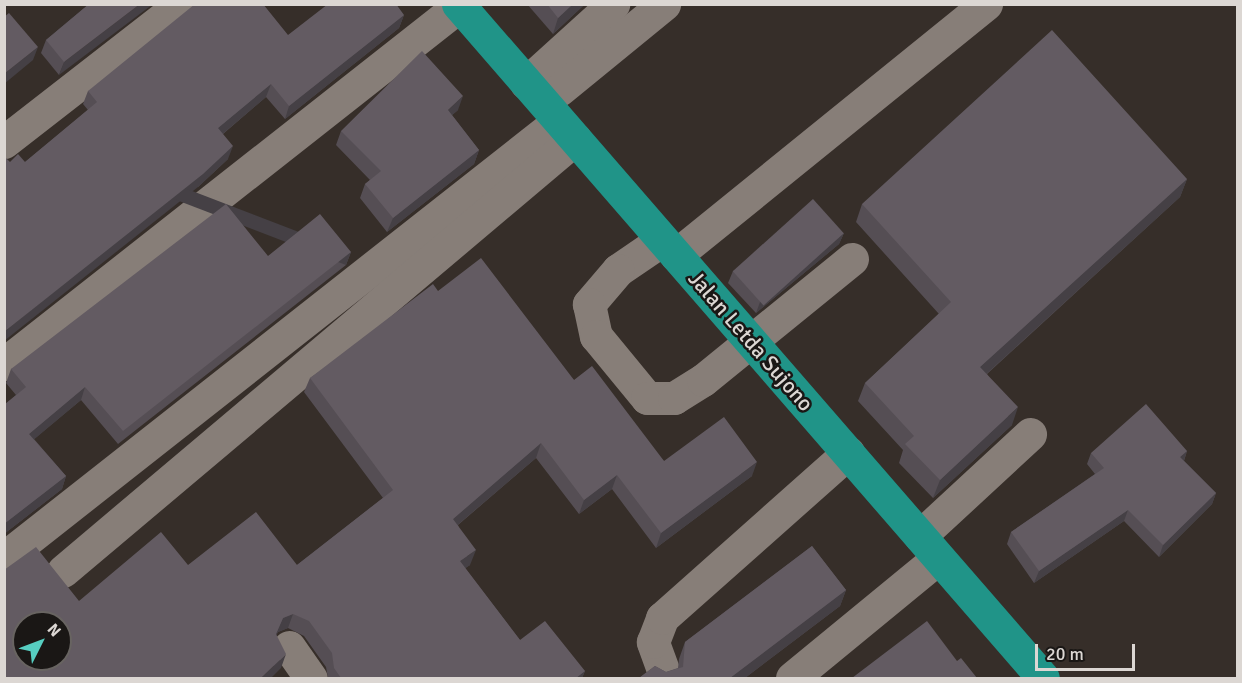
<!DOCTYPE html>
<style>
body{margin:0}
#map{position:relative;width:1242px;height:683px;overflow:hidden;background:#362e29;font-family:Signika,sans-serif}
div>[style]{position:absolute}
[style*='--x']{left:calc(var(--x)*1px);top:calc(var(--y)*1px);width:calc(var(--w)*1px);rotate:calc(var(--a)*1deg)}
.minor>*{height:33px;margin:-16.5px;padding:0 16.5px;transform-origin:16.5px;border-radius:16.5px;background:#877e78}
.highway>*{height:33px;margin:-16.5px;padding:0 16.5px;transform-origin:16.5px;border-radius:16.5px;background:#209488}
.wall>*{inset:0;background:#554e54}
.shaded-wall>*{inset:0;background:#454045;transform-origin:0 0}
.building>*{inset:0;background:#635b62;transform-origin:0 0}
span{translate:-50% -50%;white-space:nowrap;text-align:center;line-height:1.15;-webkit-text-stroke:5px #1a1715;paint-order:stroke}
.street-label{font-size:22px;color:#dcd7d3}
.frame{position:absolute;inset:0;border:6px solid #dcd7d3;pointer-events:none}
.north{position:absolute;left:12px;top:611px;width:60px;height:60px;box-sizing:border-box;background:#1a1715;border:2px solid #686461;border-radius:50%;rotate:48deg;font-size:16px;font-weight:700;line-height:24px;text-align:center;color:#dcd7d3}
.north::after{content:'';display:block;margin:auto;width:21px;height:27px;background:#57cec1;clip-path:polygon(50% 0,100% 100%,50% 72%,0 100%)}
.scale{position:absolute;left:1035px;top:644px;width:100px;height:27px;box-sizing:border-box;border:3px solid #dcd7d3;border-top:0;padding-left:8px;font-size:18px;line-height:21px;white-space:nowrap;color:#dcd7d3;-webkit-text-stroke:4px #1a1715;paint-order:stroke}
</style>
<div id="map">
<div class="minor">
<div style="--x:526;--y:83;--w:118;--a:-42.2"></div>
<div style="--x:559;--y:90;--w:136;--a:-39.3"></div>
<div style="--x:4;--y:142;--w:224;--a:-37.9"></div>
<div style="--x:662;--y:240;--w:53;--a:145.7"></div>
<div style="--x:618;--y:270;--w:45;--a:130.5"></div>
<div style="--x:589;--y:304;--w:33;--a:78"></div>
<div style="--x:596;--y:336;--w:80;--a:50.6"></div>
<div style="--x:647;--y:398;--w:27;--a:0"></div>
<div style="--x:674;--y:398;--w:34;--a:-32"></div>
<div style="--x:703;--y:380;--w:192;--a:-39.1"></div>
<div style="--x:676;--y:255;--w:399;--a:-39"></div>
<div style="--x:4;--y:364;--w:579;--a:-38.2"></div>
<div style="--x:920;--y:536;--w:150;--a:-42.8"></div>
<div style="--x:4;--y:558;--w:706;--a:-38.22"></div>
<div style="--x:63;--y:571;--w:670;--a:-40.16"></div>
<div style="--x:289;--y:647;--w:38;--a:55"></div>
<div style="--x:663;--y:670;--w:30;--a:-110"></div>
<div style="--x:653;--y:642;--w:26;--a:-69"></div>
<div style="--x:662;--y:618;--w:249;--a:-41.6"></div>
<div style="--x:792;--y:678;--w:189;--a:-39.4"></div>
</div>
<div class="highway">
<div style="--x:458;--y:4;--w:892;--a:49.04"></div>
</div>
<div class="wall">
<div style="clip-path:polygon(89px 4px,59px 75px,41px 53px,46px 40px)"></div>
<div style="clip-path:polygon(527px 4px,585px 4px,553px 34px)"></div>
<div style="clip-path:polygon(404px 15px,399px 28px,285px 119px,266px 97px,223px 134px,228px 159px,198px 187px,10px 162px,25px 162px,88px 110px,83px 104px,88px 91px,288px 35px)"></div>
<div style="clip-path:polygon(458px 110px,452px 115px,479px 150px,474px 164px,387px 232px,360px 198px,365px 184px,370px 180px,336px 145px,341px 131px)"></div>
<div style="clip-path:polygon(1187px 179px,1180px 197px,987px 374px,1012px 425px,933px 498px,899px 463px,903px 450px,858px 401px,865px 383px,939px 314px,856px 222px,862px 204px)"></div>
<div style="clip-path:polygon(844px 233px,839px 244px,756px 313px,728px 283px,733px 271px)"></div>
<div style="clip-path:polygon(351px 252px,346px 265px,118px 444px,81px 400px,34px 439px,66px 476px,62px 489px,4px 534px,4px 405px,16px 395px,6px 383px,11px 369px,268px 256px)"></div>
<div style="clip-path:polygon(438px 291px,574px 380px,664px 461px,752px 476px,656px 548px,612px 489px,579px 514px,536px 458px,458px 525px,470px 565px,465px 568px,520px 640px,585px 671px,582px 678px,328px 678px,326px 667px,304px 636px,288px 628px,278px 632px,276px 635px,281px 668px,79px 601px,188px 565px,297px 565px,383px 498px,304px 392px,310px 378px)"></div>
<div style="clip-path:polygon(1187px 451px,1184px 461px,1216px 493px,1212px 504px,1159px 557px,1124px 521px,1034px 583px,1007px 544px,1011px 532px,1095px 474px,1087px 464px,1091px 453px)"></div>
<div style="clip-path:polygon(812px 546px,846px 590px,840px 606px,745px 678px,639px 678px,655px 666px,666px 672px,678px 668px,679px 659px,685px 642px)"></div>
</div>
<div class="shaded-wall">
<div style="clip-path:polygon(140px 4px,153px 4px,59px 75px,64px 62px)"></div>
<div style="clip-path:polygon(573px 4px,585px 4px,553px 34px,558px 18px)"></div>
<div style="clip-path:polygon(404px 15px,399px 28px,285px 119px,289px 106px)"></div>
<div style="clip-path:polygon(38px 47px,33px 60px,4px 84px,4px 74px)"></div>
<div style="clip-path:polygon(271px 84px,266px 97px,213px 142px,218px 128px)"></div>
<div style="clip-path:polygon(463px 96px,458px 110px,442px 124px,448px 110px)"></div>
<div style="clip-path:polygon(233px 146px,228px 159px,198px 187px,4px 341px,4px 332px)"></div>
<div style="clip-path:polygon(479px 150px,474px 164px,387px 232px,393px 218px)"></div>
<div style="clip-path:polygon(1187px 179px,1180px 197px,973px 386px,980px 367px)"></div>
<div style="clip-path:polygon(844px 233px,839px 244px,756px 313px,760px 302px)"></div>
<div style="left:351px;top:252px;width:14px;height:290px;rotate:111deg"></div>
<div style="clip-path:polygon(85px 387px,81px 400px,25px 447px,29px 434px)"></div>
<div style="clip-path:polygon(1018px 407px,1012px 425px,933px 498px,940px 480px)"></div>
<div style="clip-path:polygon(541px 443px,536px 458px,448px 533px,453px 519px)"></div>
<div style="clip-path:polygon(1187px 451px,1183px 463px,1180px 457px)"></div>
<div style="clip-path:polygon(757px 462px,752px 476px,656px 548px,661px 533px)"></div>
<div style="clip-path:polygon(617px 475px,612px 489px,579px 514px,584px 500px)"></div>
<div style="clip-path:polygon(66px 476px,62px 489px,4px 534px,4px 524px)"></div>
<div style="clip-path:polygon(1216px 493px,1212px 504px,1159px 557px,1163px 545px)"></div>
<div style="clip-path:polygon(1128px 510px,1124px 521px,1034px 583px,1039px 571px)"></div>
<div style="clip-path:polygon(476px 550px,470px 565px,455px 576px,460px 561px)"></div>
<div style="clip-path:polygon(846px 590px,840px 606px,745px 678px,730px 678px)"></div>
<div style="clip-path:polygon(293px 614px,288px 628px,278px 632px,270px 648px,283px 618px)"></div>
<div style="clip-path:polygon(286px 654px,281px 668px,271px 678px,261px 678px)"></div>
<div style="clip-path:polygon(585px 671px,582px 678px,576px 678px)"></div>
</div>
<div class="building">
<div style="clip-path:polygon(89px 4px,140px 4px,64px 62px,46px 40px)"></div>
<div style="clip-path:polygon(195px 4px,263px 4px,288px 35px,328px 4px,396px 4px,404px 15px,289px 106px,271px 84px,218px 128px,233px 146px,203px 174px,4px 332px,4px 156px,10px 162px,18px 154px,25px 162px,97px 102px,88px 91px)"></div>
<div style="clip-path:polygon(547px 4px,573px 4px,558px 18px)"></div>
<div style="clip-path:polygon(9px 13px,38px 47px,4px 74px,4px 17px)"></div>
<div style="clip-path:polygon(1052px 30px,1187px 179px,980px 367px,1018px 407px,940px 480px,905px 444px,914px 436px,865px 383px,951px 302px,862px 204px)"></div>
<div style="clip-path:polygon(422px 51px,463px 96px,448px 110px,479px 150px,393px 218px,365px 184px,381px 171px,341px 131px)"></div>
<div style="left:813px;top:199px;width:46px;height:108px;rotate:48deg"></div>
<div style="clip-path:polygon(226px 204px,268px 256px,320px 214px,351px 252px,123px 431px,85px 387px,29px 434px,66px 476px,4px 524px,4px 405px,26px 387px,11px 369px)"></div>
<div style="clip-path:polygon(evenodd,481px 258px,574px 380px,592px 366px,664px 461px,724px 417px,757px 462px,661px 533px,617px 475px,584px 500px,541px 443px,453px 519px,476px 550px,460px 561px,520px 640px,545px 621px,585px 671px,576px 678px,341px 678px,334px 668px,332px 653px,309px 621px,293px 614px,283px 618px,276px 634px,286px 654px,261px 678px,4px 678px,4px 570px,36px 547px,79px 601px,161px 532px,188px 565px,256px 512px,297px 565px,393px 490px,310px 378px,433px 284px,438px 291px,481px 258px,24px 623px,60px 623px,60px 659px,24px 659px,24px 623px)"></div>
<div style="clip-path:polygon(1146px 404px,1187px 451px,1180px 457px,1216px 493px,1163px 545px,1128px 510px,1039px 571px,1011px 532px,1104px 468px,1091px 453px)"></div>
<div style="clip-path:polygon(812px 546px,846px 590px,730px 678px,639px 678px,655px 666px,666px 672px,683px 667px,685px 642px)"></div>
<div style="clip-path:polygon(927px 621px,957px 661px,961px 658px,977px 678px,852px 678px)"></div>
</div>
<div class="street-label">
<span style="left:751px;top:341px;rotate:49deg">Jalan Letda Sujono</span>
</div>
<div class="frame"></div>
<div class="north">N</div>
<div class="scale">20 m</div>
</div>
